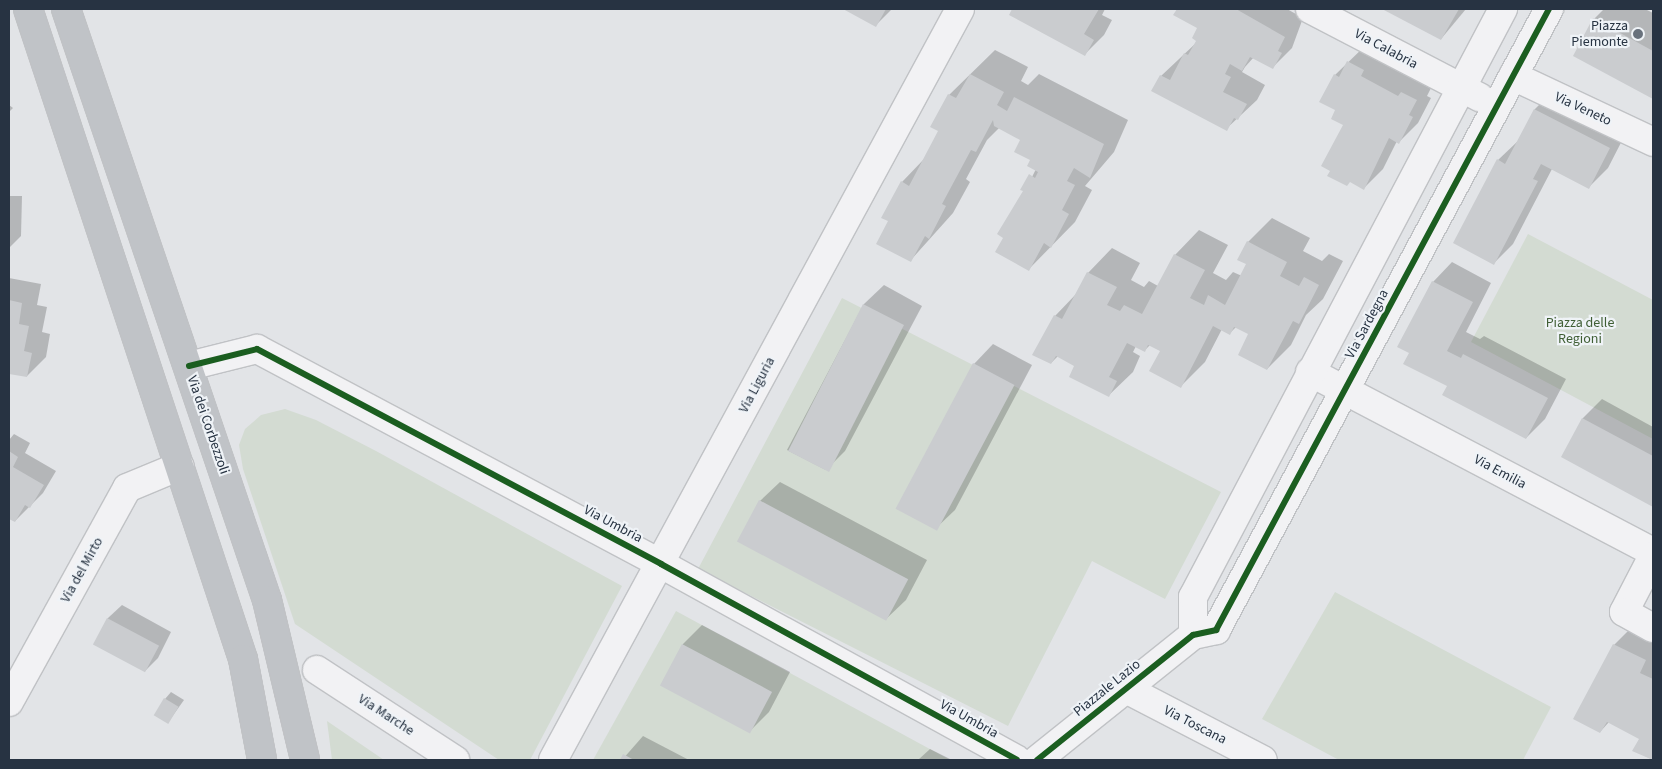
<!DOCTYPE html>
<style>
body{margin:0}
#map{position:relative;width:1662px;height:769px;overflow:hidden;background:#e2e4e7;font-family:"Source Sans 3",sans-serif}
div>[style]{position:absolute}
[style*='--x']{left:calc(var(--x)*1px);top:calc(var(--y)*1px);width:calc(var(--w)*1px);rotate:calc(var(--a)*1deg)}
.green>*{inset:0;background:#d3dbd2}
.shadow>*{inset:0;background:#0003}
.building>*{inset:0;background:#cacccf;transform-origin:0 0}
.roads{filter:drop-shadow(1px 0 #c0c2c5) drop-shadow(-1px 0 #c0c2c5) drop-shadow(0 1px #c0c2c5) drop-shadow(0 -1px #c0c2c5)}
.street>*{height:28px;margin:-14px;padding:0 14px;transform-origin:14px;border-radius:14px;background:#f2f2f4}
.secondary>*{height:28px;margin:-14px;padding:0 14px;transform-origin:14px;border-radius:14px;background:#c0c3c7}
.cycleway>*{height:6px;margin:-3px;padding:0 3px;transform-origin:3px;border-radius:3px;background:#1b5e20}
.dots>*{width:14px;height:14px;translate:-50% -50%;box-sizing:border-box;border:2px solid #eff3f7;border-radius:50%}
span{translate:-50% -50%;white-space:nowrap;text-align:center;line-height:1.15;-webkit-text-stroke:4.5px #eff3f7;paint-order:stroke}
.poi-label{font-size:14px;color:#273342}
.right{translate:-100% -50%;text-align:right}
.street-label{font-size:14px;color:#273342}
.park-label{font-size:14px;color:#3f5e34}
.frame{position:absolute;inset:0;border:10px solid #273342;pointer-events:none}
</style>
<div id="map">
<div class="green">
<div style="clip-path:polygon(1528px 234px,1653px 300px,1653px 439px,1471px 342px)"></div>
<div style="clip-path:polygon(842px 298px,1221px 492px,1165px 599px,1092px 561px,1008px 726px,698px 569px)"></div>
<div style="clip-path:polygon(285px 409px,316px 420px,376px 451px,622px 586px,530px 760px,499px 760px,295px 624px,243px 469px,239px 445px,245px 429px,261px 415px)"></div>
<div style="clip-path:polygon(1335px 592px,1551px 707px,1523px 760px,1339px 760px,1262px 719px)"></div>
<div style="clip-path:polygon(676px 611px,950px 760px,593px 760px)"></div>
<div style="clip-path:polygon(327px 721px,384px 760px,332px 760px)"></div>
</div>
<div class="shadow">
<div style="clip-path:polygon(845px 9px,892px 9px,876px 25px)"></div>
<div style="clip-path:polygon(1014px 9px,1105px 9px,1102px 15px,1112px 20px,1104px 35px,1085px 54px,1011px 14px)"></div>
<div style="clip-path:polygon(1178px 9px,1287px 9px,1303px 18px,1292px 48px,1273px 67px,1254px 57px,1245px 67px,1242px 72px,1265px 85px,1257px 100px,1226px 129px,1161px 76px,1196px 43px,1199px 27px,1175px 15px)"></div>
<div style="clip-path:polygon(1385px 9px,1466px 9px,1441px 39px)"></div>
<div style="clip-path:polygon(1604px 9px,1645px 9px,1653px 13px,1653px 98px,1575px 55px,1594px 19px)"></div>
<div style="clip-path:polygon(1368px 43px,1435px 80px,1427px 96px,1431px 98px,1418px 123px,1399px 142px,1397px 141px,1383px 169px,1364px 188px,1345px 125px,1337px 109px,1321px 101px,1335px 75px)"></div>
<div style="clip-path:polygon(995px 50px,1028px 67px,1021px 81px,1028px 85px,1039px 74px,1128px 120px,1114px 152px,1085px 186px,1092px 190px,1075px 222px,1029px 269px,1025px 191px,1036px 169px,1022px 139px,1000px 127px,987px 140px,966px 179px,970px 182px,953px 213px,910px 261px,890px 221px,902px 182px,925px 158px,939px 131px,949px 95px)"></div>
<div style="clip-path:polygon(1554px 90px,1628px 129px,1608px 168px,1589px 187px,1552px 169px,1513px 244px,1494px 263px,1498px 160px,1518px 141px,1535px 109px)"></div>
<div style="clip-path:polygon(9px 105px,13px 108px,9px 112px)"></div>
<div style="clip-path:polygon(9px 196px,22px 196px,21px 236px,9px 248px)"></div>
<div style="clip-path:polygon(1272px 218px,1310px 238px,1303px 251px,1322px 261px,1329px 254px,1343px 261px,1323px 299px,1306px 315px,1291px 345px,1267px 369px,1250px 334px,1236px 327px,1230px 333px,1222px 329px,1205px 362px,1181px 386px,1161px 351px,1150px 345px,1144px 351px,1136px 346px,1133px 352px,1140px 356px,1133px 372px,1108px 396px,1076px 366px,1058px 356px,1051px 363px,1055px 316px,1078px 292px,1088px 273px,1112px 248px,1140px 263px,1131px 280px,1144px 287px,1149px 281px,1158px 286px,1175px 255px,1199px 230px,1228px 245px,1213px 273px,1226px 280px,1233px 272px,1242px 276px,1248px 264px,1248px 242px)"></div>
<div style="clip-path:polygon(1452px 262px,1491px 283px,1466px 332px,1480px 339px,1484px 336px,1566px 379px,1545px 419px,1526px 438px,1448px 386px,1411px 353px,1433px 282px)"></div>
<div style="clip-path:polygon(9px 278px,41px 284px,37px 305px,47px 307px,42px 332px,50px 334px,46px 357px,27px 376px,9px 373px)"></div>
<div style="clip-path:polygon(884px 285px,922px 306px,845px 451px,826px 470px,787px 450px,864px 304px)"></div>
<div style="clip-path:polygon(993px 344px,1032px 365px,955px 510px,935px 529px,974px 364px)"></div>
<div style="clip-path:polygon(1602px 399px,1653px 427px,1653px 505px,1563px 457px,1583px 418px)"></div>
<div style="clip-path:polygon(14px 434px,30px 443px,25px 453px,56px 471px,43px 493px,15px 521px,9px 517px,9px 440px)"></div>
<div style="clip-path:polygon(780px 482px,927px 560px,906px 600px,886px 619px,760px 501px)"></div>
<div style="clip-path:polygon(122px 605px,171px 632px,158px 658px,145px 671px,95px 644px,108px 618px)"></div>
<div style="clip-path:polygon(702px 625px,790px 672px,769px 712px,750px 731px,661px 685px,683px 644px)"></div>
<div style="clip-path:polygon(1634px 625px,1653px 635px,1653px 760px,1634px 750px,1640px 738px,1609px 722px,1600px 732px,1575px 719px,1614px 645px)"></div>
<div style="clip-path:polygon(171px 692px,184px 700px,169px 721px,165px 699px)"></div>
<div style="clip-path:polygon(643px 736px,689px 760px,622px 760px)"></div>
<div style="clip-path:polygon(930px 749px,952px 760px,918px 760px)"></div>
</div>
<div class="building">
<div style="clip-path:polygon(843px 9px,886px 9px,876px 27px)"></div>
<div style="clip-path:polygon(1012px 9px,1099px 9px,1084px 34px,1094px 40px,1085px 56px,1009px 15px)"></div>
<div style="clip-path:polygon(1177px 9px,1236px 9px,1285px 37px,1278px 51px,1282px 53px,1273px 69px,1250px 57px,1242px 71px,1230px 64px,1225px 74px,1231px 77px,1223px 92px,1247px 104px,1238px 120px,1234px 118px,1227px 131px,1151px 91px,1160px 75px,1170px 80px,1184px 53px,1188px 55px,1196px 41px,1192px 38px,1197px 28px,1173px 15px)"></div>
<div style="clip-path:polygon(1382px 9px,1459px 9px,1441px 40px)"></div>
<div style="clip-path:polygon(1593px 18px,1653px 51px,1653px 99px,1573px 56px)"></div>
<div style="clip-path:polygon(1347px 61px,1364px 70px,1361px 76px,1398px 96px,1401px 92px,1417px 100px,1409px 115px,1413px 117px,1399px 144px,1389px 138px,1364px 190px,1350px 182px,1347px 186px,1327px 176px,1330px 171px,1321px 166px,1343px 125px,1331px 119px,1335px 110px,1319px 102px,1334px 74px,1339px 77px)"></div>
<div style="clip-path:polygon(970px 74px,1004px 92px,997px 105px,1007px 111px,1014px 97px,1104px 144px,1090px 178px,1074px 168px,1067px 181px,1075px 185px,1062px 210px,1069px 214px,1051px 248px,1044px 243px,1029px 271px,995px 252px,1003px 238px,997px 234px,1023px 191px,1020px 190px,1029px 174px,1035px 178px,1038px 172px,1027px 166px,1030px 160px,1014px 152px,1020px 140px,994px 126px,993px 120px,976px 152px,971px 150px,942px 204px,946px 206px,929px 239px,925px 236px,911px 262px,876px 244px,888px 221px,881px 218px,901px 181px,909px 186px,938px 131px,930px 127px,948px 94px,956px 98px)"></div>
<div style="clip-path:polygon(1534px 109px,1610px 148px,1589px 189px,1541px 164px,1533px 179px,1538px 181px,1494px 265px,1453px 243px,1497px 159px,1505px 164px)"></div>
<div style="clip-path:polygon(1247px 241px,1287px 262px,1280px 276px,1299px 286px,1304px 277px,1319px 285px,1299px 324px,1293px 321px,1267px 370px,1238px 355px,1248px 334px,1234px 327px,1230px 335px,1213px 326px,1181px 388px,1149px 371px,1160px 351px,1148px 345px,1145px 352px,1127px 343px,1109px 377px,1117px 381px,1109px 397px,1069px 377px,1074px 366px,1056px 356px,1051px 364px,1032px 355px,1054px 315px,1062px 319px,1087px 272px,1117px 287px,1107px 305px,1120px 311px,1124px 305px,1142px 314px,1174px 254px,1205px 270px,1190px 298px,1204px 305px,1208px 295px,1225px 305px,1246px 264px,1237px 260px)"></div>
<div style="clip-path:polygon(1432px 281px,1473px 302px,1447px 351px,1461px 358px,1463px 354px,1548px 398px,1526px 439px,1442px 395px,1447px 386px,1403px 364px,1409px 353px,1397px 347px)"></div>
<div style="clip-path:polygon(9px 300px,22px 303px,19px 324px,29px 326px,24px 351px,32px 353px,27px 377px,9px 374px)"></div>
<div style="left:863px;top:304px;width:46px;height:165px;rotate:27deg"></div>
<div style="left:973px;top:363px;width:47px;height:165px;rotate:28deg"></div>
<div style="clip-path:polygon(1582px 418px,1653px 456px,1653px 507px,1561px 457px)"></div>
<div style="clip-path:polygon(9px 451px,18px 457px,13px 467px,44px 485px,30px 508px,25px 505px,15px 522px,9px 519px)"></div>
<div style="left:759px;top:500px;width:169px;height:47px;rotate:28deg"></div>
<div style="left:107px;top:618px;width:59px;height:30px;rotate:28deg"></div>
<div style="left:682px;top:644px;width:102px;height:47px;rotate:28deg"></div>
<div style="clip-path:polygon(1613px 644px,1646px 660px,1640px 673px,1653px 679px,1653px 760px,1632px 751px,1639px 739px,1607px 722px,1600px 733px,1573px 719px)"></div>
<div style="left:164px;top:698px;width:17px;height:20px;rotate:31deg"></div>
<div style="clip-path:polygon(623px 754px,634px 760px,620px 760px)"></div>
</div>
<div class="roads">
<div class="street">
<div style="--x:1310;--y:9;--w:191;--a:27.5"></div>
<div style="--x:1513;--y:76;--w:155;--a:25.2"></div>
<div style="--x:189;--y:366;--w:70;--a:-14"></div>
<div style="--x:257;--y:349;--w:458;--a:28"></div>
<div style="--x:661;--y:564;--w:406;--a:28.8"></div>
<div style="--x:1310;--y:372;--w:387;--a:27.7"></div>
<div style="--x:1653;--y:556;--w:63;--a:117.4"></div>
<div style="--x:1624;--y:612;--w:33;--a:29"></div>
<div style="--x:1193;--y:635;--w:38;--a:-90"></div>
<div style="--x:1193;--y:597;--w:665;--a:-62.2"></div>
<div style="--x:317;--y:670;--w:165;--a:33.1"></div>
<div style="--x:1126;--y:689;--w:154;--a:27.4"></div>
<div style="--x:9;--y:702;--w:244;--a:-61.1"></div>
<div style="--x:127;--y:488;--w:57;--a:-22.5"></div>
<div style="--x:553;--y:760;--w:854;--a:-61.54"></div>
<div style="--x:1037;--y:760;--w:200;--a:-38.7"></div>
<div style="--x:1193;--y:635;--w:24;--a:-12"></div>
<div style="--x:1216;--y:630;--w:705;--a:-61.8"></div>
</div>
<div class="secondary">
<div style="--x:28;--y:9;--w:685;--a:71.7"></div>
<div style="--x:243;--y:659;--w:103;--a:79.3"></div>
<div style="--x:66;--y:9;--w:624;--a:71.22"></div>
<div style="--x:267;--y:600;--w:164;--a:76.6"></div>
</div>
</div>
<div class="cycleway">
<div style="--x:189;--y:366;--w:70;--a:-14"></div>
<div style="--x:257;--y:349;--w:458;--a:28"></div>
<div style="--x:661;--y:564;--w:406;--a:28.8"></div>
<div style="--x:1037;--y:760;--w:200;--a:-38.7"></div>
<div style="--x:1193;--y:635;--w:24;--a:-12"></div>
<div style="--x:1216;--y:630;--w:705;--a:-61.8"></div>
</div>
<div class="dots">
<div style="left:1638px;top:34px;background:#68717c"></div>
</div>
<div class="poi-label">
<span class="right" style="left:1628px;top:34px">Piazza<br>Piemonte</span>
</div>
<div class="street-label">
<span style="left:1386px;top:49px;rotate:28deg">Via Calabria</span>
<span style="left:1583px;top:109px;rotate:25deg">Via Veneto</span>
<span style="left:1367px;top:324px;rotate:-62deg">Via Sardegna</span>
<span style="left:757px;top:385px;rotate:-62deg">Via Liguria</span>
<span style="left:208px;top:425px;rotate:71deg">Via dei Corbezzoli</span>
<span style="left:1500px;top:472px;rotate:28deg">Via Emilia</span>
<span style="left:613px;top:524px;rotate:28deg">Via Umbria</span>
<span style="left:82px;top:570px;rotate:-61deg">Via del Mirto</span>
<span style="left:1107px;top:688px;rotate:-39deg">Piazzale Lazio</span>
<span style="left:386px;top:715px;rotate:33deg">Via Marche</span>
<span style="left:969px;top:719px;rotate:29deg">Via Umbria</span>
<span style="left:1195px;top:725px;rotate:27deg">Via Toscana</span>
</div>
<div class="park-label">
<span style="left:1580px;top:331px">Piazza delle<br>Regioni</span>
</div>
<div class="frame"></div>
</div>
